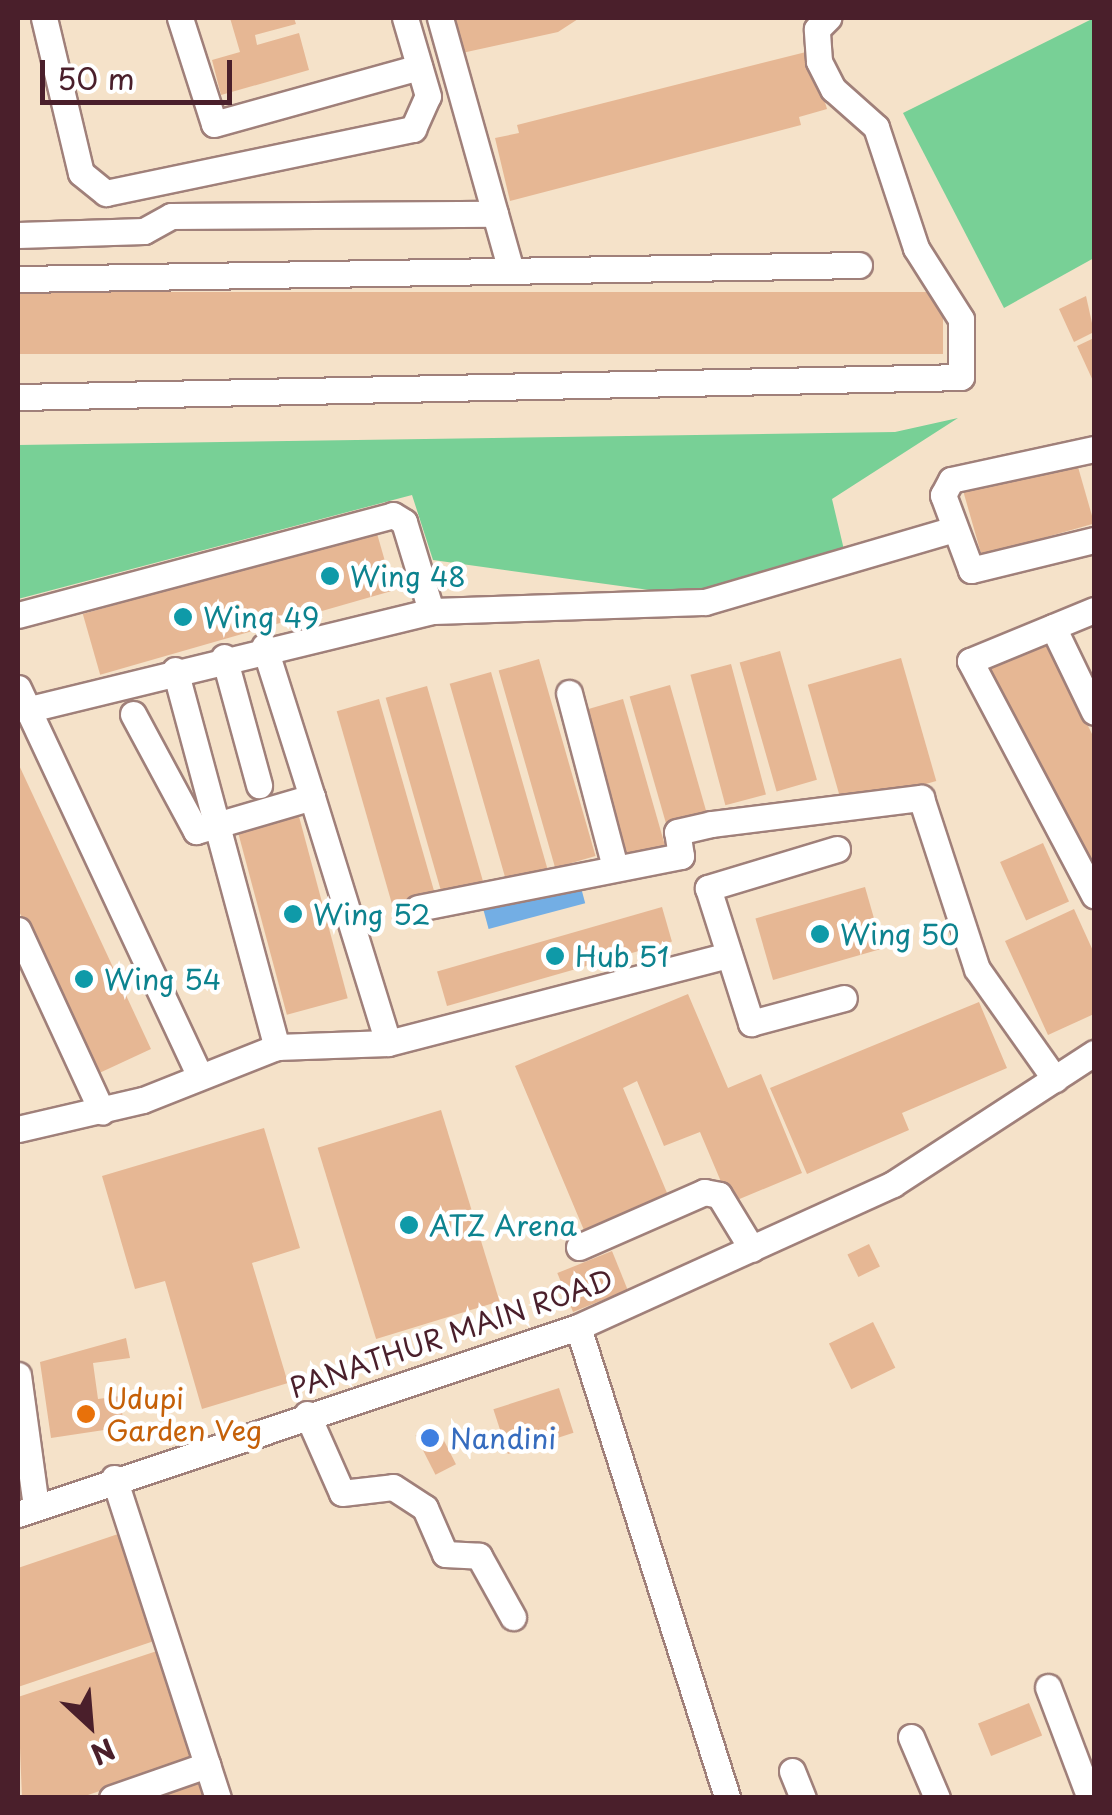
<!DOCTYPE html>
<style>
body{margin:0}
#map{position:relative;width:1112px;height:1815px;overflow:hidden;background:#f5e2c9;font-family:"Playpen Sans",sans-serif}
div>[style]{position:absolute}
[style*='--x']{left:calc(var(--x)*1px);top:calc(var(--y)*1px);width:calc(var(--w)*1px);rotate:calc(var(--a)*1deg)}
.green>*{inset:0;background:#78d096}
.water>*{inset:0;background:#73aee4;transform-origin:0 0}
.building>*{inset:0;background:#e6b794;transform-origin:0 0}
.roads{filter:drop-shadow(2px 0 #a0807a) drop-shadow(-2px 0 #a0807a) drop-shadow(0 2px #a0807a) drop-shadow(0 -2px #a0807a)}
.minor>*{height:25px;margin:-12.5px;padding:0 12.5px;transform-origin:12.5px;border-radius:12.5px;background:#fff}
.dots>*{width:28px;height:28px;translate:-50% -50%;box-sizing:border-box;border:5px solid #fff;border-radius:50%}
span{translate:-50% -50%;white-space:nowrap;text-align:center;line-height:1.15;-webkit-text-stroke:9px #fff;paint-order:stroke}
.culture-label{font-size:28px;color:#0d838f}
.left{translate:0 -50%;text-align:left}
.street-label{font-size:28px;color:#4a1f2b}
.food-label{font-size:28px;color:#c56008}
.shop-label{font-size:28px;color:#366cbe}
.frame{position:absolute;inset:0;border:20px solid #4a1f2b;pointer-events:none}
.north{position:absolute;left:40px;top:1675px;width:100px;height:100px;-webkit-text-stroke:8px #fff;paint-order:stroke;rotate:154deg;font-size:28px;font-weight:700;line-height:40px;text-align:center;color:#4a1f2b}
.north::after{content:'';display:block;margin:auto;width:35px;height:45px;background:#4a1f2b;clip-path:polygon(50% 0,100% 100%,50% 72%,0 100%)}
.scale{position:absolute;left:40px;top:60px;width:192px;height:45px;box-sizing:border-box;border:5px solid #4a1f2b;border-top:0;padding-left:12px;font-size:30px;line-height:35px;white-space:nowrap;color:#4a1f2b;-webkit-text-stroke:8px #fff;paint-order:stroke}
</style>
<div id="map">
<div class="green">
<div style="clip-path:polygon(1094px 18px,1094px 258px,1004px 308px,903px 113px)"></div>
<div style="clip-path:polygon(958px 418px,832px 499px,845px 554px,700px 597px,433px 560px,412px 495px,18px 599px,18px 445px,895px 432px)"></div>
</div>
<div class="water">
<div style="left:579px;top:880px;width:24px;height:100px;rotate:75deg"></div>
</div>
<div class="building">
<div style="clip-path:polygon(230px 18px,294px 18px,296px 24px,255px 35px,257px 45px,299px 33px,309px 70px,221px 95px,212px 60px,240px 52px)"></div>
<div style="clip-path:polygon(452px 18px,578px 18px,578px 19px,558px 32px,462px 53px)"></div>
<div style="clip-path:polygon(810px 51px,827px 109px,799px 117px,801px 125px,510px 201px,495px 138px,519px 133px,517px 125px)"></div>
<div style="left:943px;top:292px;width:62px;height:925px;rotate:90deg"></div>
<div style="clip-path:polygon(1086px 296px,1094px 332px,1074px 342px,1059px 309px)"></div>
<div style="clip-path:polygon(1094px 338px,1094px 383px,1077px 346px)"></div>
<div style="left:1076px;top:460px;width:66px;height:117px;rotate:74deg"></div>
<div style="left:376px;top:530px;width:63px;height:305px;rotate:74deg"></div>
<div style="clip-path:polygon(1045px 639px,1094px 738px,1094px 878px,989px 666px)"></div>
<div style="left:780px;top:651px;width:134px;height:42px;rotate:74deg"></div>
<div style="left:901px;top:658px;width:128px;height:97px;rotate:74deg"></div>
<div style="left:539px;top:659px;width:205px;height:42px;rotate:74deg"></div>
<div style="left:731px;top:664px;width:135px;height:42px;rotate:75deg"></div>
<div style="left:491px;top:672px;width:205px;height:43px;rotate:74deg"></div>
<div style="left:670px;top:685px;width:135px;height:42px;rotate:74deg"></div>
<div style="left:427px;top:686px;width:205px;height:43px;rotate:74deg"></div>
<div style="left:379px;top:699px;width:205px;height:44px;rotate:74deg"></div>
<div style="left:623px;top:699px;width:157px;height:44px;rotate:74deg"></div>
<div style="clip-path:polygon(18px 763px,151px 1049px,95px 1075px,18px 909px)"></div>
<div style="left:297px;top:809px;width:196px;height:63px;rotate:75deg"></div>
<div style="left:1043px;top:843px;width:64px;height:47px;rotate:66deg"></div>
<div style="left:865px;top:887px;width:64px;height:114px;rotate:74deg"></div>
<div style="left:662px;top:907px;width:36px;height:234px;rotate:74deg"></div>
<div style="clip-path:polygon(1074px 909px,1094px 953px,1094px 1014px,1048px 1035px,1005px 941px)"></div>
<div style="clip-path:polygon(688px 994px,728px 1088px,761px 1074px,802px 1173px,730px 1203px,700px 1132px,664px 1146px,637px 1081px,623px 1088px,670px 1200px,586px 1235px,515px 1066px)"></div>
<div style="clip-path:polygon(979px 1002px,1007px 1068px,902px 1113px,909px 1130px,807px 1174px,770px 1088px)"></div>
<div style="left:441px;top:1110px;width:200px;height:129px;rotate:73deg"></div>
<div style="clip-path:polygon(264px 1128px,300px 1248px,252px 1263px,288px 1383px,202px 1409px,165px 1281px,135px 1289px,102px 1176px)"></div>
<div style="left:869px;top:1244px;width:25px;height:24px;rotate:64deg"></div>
<div style="left:612px;top:1251px;width:42px;height:59px;rotate:68deg"></div>
<div style="left:873px;top:1322px;width:51px;height:49px;rotate:64deg"></div>
<div style="clip-path:polygon(126px 1338px,130px 1358px,93px 1363px,98px 1399px,120px 1396px,124px 1427px,51px 1438px,40px 1362px)"></div>
<div style="left:559px;top:1388px;width:47px;height:69px;rotate:72deg"></div>
<div style="left:436px;top:1425px;width:44px;height:23px;rotate:63deg"></div>
<div style="clip-path:polygon(121px 1533px,157px 1640px,18px 1687px,18px 1568px)"></div>
<div style="clip-path:polygon(163px 1649px,198px 1758px,79px 1798px,22px 1798px,18px 1697px)"></div>
<div style="left:1029px;top:1703px;width:35px;height:55px;rotate:68deg"></div>
<div style="clip-path:polygon(196px 1777px,204px 1798px,136px 1798px)"></div>
</div>
<div class="roads">
<div class="minor">
<div style="--x:44;--y:18;--w:159;--a:76.6"></div>
<div style="--x:81;--y:173;--w:32;--a:39"></div>
<div style="--x:106;--y:193;--w:314;--a:-11.8"></div>
<div style="--x:413;--y:129;--w:36;--a:-66"></div>
<div style="--x:428;--y:96;--w:81;--a:-106.4"></div>
<div style="--x:180;--y:18;--w:111;--a:72.2"></div>
<div style="--x:214;--y:124;--w:213;--a:-15.5"></div>
<div style="--x:440;--y:18;--w:259;--a:74.3"></div>
<div style="--x:18;--y:235;--w:126;--a:-1.8"></div>
<div style="--x:144;--y:231;--w:31;--a:-29"></div>
<div style="--x:171;--y:216;--w:324;--a:-0.4"></div>
<div style="--x:18;--y:279;--w:841;--a:-0.95"></div>
<div style="--x:18;--y:397;--w:943;--a:-1.21"></div>
<div style="--x:961;--y:377;--w:58;--a:-90"></div>
<div style="--x:961;--y:319;--w:84;--a:-122.4"></div>
<div style="--x:916;--y:248;--w:127;--a:-108.3"></div>
<div style="--x:876;--y:127;--w:57;--a:-138.5"></div>
<div style="--x:833;--y:89;--w:31;--a:-117"></div>
<div style="--x:819;--y:61;--w:32;--a:-94"></div>
<div style="--x:817;--y:29;--w:16;--a:-45"></div>
<div style="--x:1094;--y:449;--w:146;--a:167.8"></div>
<div style="--x:951;--y:480;--w:17;--a:118"></div>
<div style="--x:943;--y:495;--w:80;--a:69.5"></div>
<div style="--x:971;--y:570;--w:127;--a:-13.7"></div>
<div style="--x:1094;--y:610;--w:134;--a:157.6"></div>
<div style="--x:970;--y:661;--w:265;--a:62.1"></div>
<div style="--x:18;--y:615;--w:388;--a:-14.9"></div>
<div style="--x:393;--y:515;--w:13;--a:32"></div>
<div style="--x:404;--y:522;--w:93;--a:73.1"></div>
<div style="--x:1053;--y:627;--w:94;--a:64.2"></div>
<div style="--x:224;--y:657;--w:133;--a:74.7"></div>
<div style="--x:175;--y:670;--w:391;--a:74.9"></div>
<div style="--x:18;--y:688;--w:429;--a:64.9"></div>
<div style="--x:569;--y:693;--w:180;--a:75.2"></div>
<div style="--x:26;--y:710;--w:417;--a:-13.7"></div>
<div style="--x:431;--y:611;--w:274;--a:-1.9"></div>
<div style="--x:705;--y:602;--w:257;--a:-16.3"></div>
<div style="--x:133;--y:714;--w:133;--a:61.7"></div>
<div style="--x:196;--y:831;--w:121;--a:-16.3"></div>
<div style="--x:312;--y:797;--w:158;--a:-107.6"></div>
<div style="--x:312;--y:797;--w:257;--a:72.8"></div>
<div style="--x:837;--y:849;--w:135;--a:163.2"></div>
<div style="--x:708;--y:888;--w:142;--a:72.3"></div>
<div style="--x:751;--y:1023;--w:96;--a:-15"></div>
<div style="--x:418;--y:908;--w:268;--a:-11.2"></div>
<div style="--x:681;--y:856;--w:24;--a:-99"></div>
<div style="--x:677;--y:832;--w:35;--a:-13"></div>
<div style="--x:711;--y:824;--w:212;--a:-7.1"></div>
<div style="--x:921;--y:798;--w:180;--a:71.9"></div>
<div style="--x:977;--y:969;--w:135;--a:54.7"></div>
<div style="--x:18;--y:930;--w:200;--a:65.2"></div>
<div style="--x:18;--y:1129;--w:128;--a:-13.1"></div>
<div style="--x:143;--y:1100;--w:144;--a:-21.6"></div>
<div style="--x:277;--y:1047;--w:111;--a:-2.1"></div>
<div style="--x:388;--y:1043;--w:352;--a:-14.5"></div>
<div style="--x:579;--y:1247;--w:137;--a:-23.7"></div>
<div style="--x:704;--y:1192;--w:15;--a:11"></div>
<div style="--x:719;--y:1195;--w:63;--a:58.6"></div>
<div style="--x:578;--y:1327;--w:494;--a:72.4"></div>
<div style="--x:18;--y:1375;--w:133;--a:82.2"></div>
<div style="--x:307;--y:1414;--w:86;--a:66.1"></div>
<div style="--x:342;--y:1493;--w:51;--a:-6.7"></div>
<div style="--x:393;--y:1487;--w:38;--a:33"></div>
<div style="--x:425;--y:1508;--w:50;--a:66.5"></div>
<div style="--x:445;--y:1554;--w:34;--a:3"></div>
<div style="--x:479;--y:1556;--w:70;--a:60.9"></div>
<div style="--x:114;--y:1478;--w:336;--a:72"></div>
<div style="--x:18;--y:1514;--w:590;--a:-18.47"></div>
<div style="--x:578;--y:1327;--w:346;--a:-24.4"></div>
<div style="--x:893;--y:1184;--w:240;--a:-33.1"></div>
<div style="--x:1048;--y:1687;--w:119;--a:69.3"></div>
<div style="--x:911;--y:1737;--w:66;--a:66.9"></div>
<div style="--x:792;--y:1771;--w:29;--a:68"></div>
<div style="--x:112;--y:1798;--w:101;--a:-19.2"></div>
</div>
</div>
<div class="dots">
<div style="left:330px;top:576px;background:#0f9aa8"></div>
<div style="left:183px;top:617px;background:#0f9aa8"></div>
<div style="left:293px;top:914px;background:#0f9aa8"></div>
<div style="left:820px;top:934px;background:#0f9aa8"></div>
<div style="left:555px;top:956px;background:#0f9aa8"></div>
<div style="left:84px;top:979px;background:#0f9aa8"></div>
<div style="left:409px;top:1225px;background:#0f9aa8"></div>
<div style="left:86px;top:1414px;background:#e8710a"></div>
<div style="left:430px;top:1438px;background:#3f7fe0"></div>
</div>
<div class="culture-label">
<span class="left" style="left:350px;top:576px">Wing 48</span>
<span class="left" style="left:203px;top:617px">Wing 49</span>
<span class="left" style="left:313px;top:914px">Wing 52</span>
<span class="left" style="left:840px;top:934px">Wing 50</span>
<span class="left" style="left:575px;top:956px">Hub 51</span>
<span class="left" style="left:104px;top:979px">Wing 54</span>
<span class="left" style="left:429px;top:1225px">ATZ Arena</span>
</div>
<div class="street-label">
<span style="left:451px;top:1333px;rotate:-19deg">PANATHUR MAIN ROAD</span>
</div>
<div class="food-label">
<span class="left" style="left:106px;top:1414px">Udupi<br>Garden Veg</span>
</div>
<div class="shop-label">
<span class="left" style="left:450px;top:1438px">Nandini</span>
</div>
<div class="frame"></div>
<div class="north">N</div>
<div class="scale">50 m</div>
</div>
